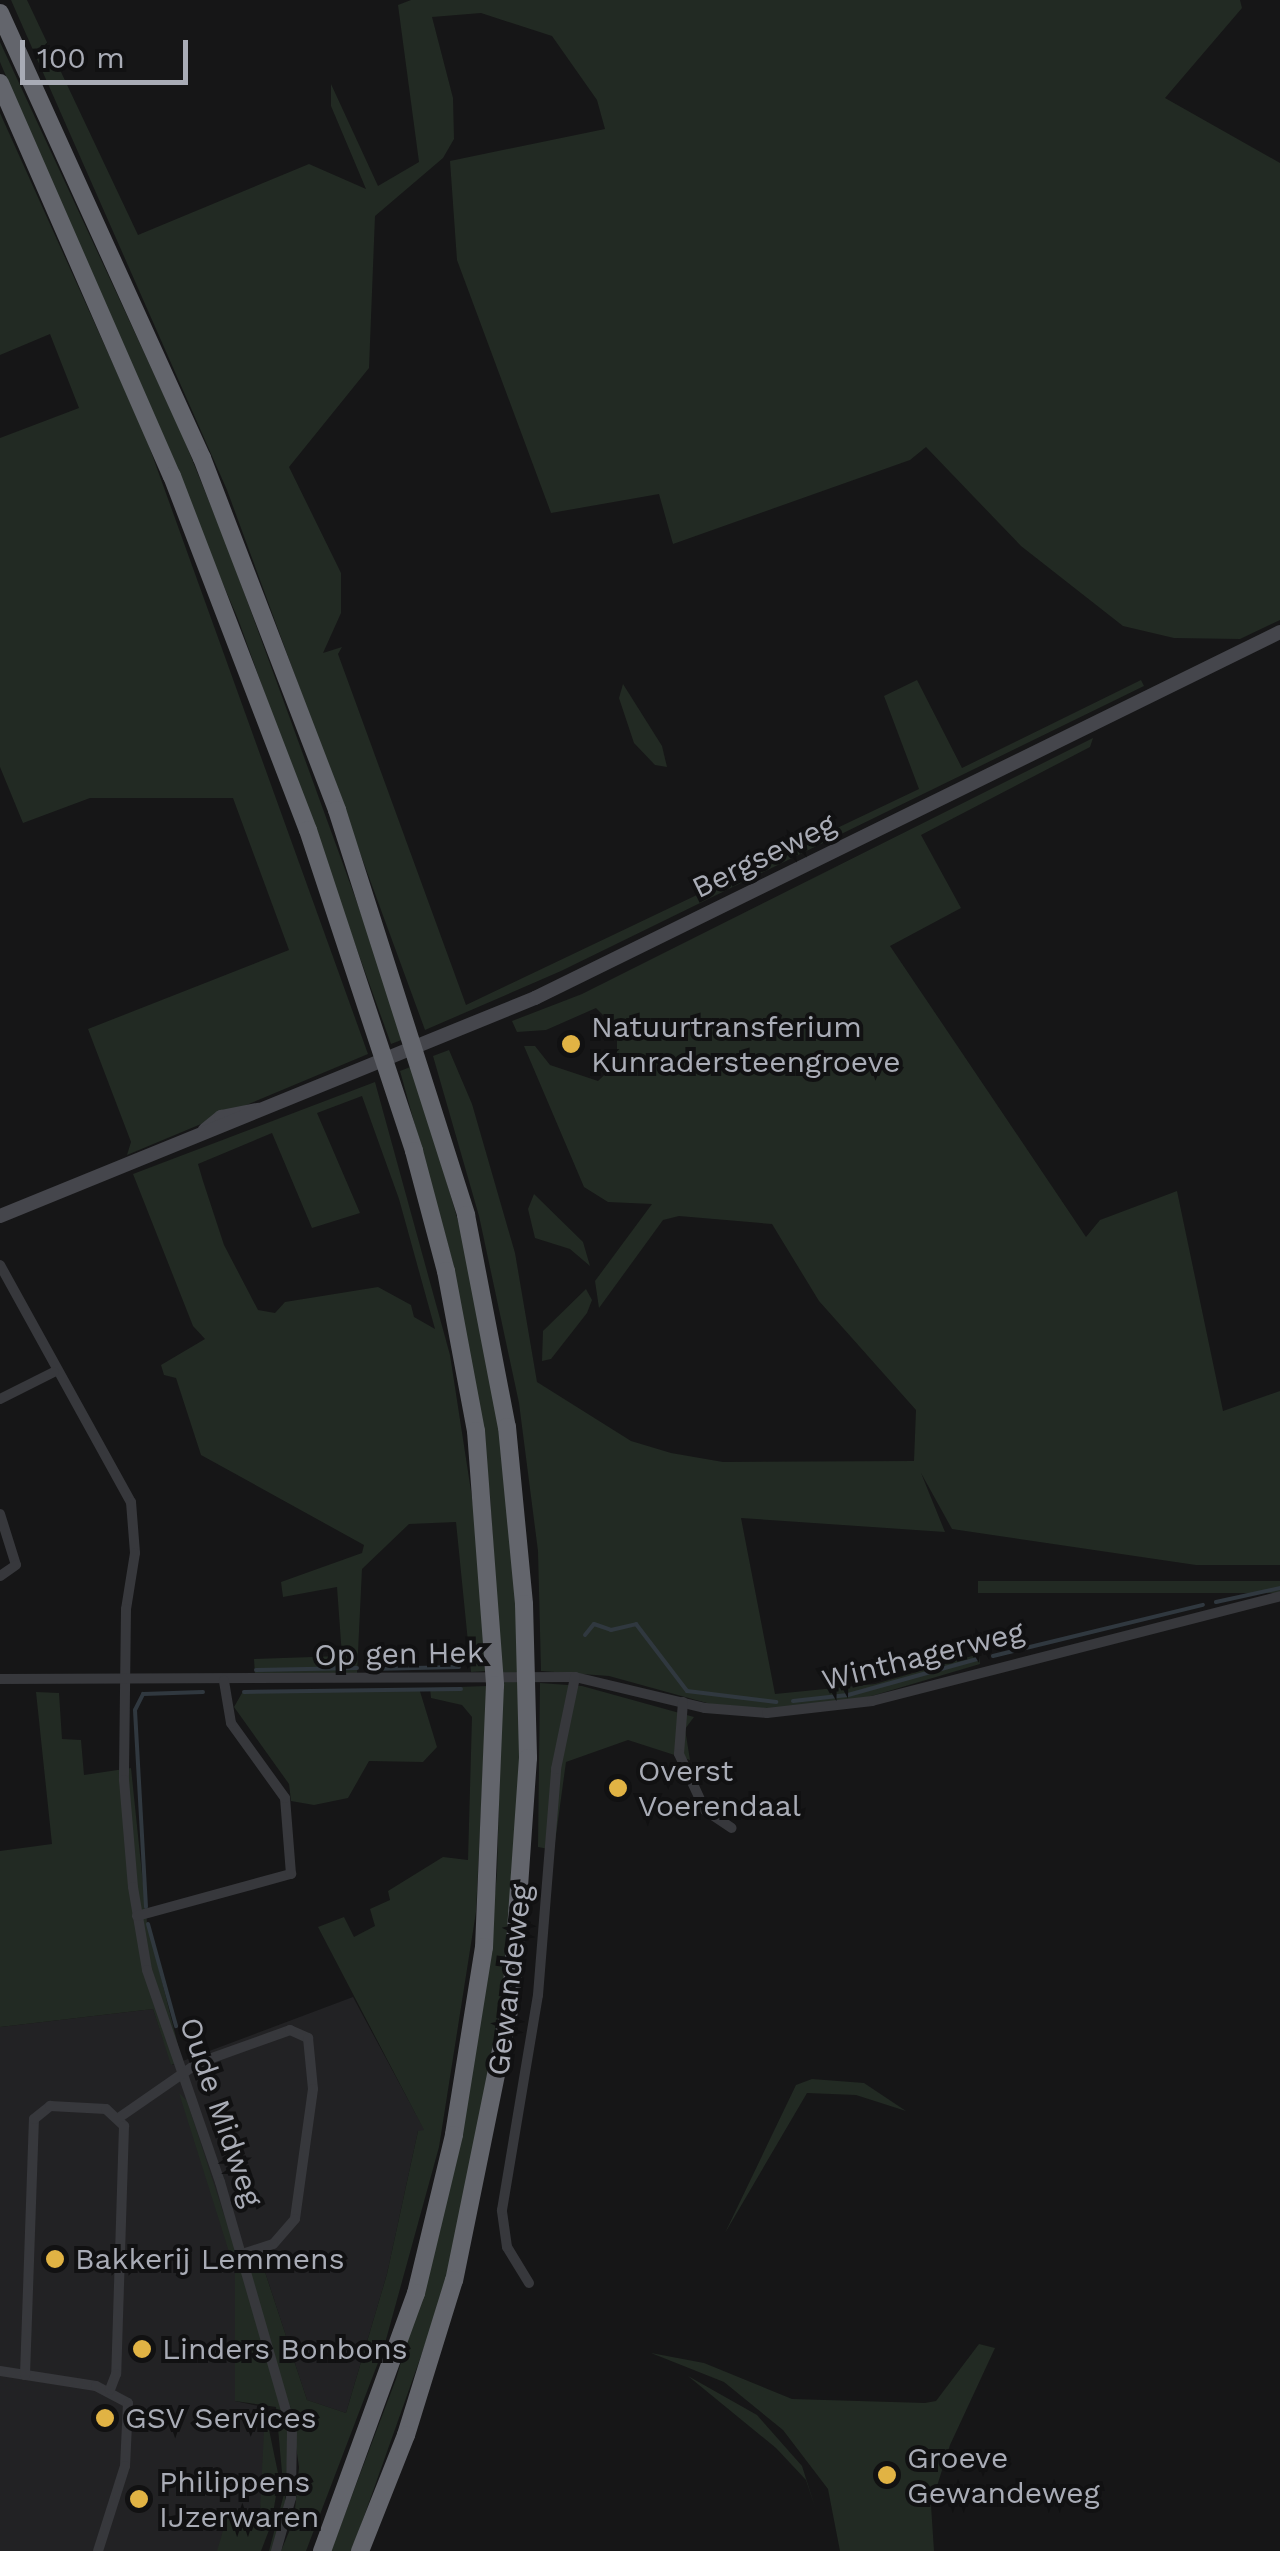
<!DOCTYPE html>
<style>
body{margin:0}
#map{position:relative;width:1280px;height:2551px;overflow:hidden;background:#161617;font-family:"Work Sans",sans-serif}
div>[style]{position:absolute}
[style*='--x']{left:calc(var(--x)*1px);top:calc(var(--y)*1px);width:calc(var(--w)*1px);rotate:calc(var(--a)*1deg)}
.built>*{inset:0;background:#222224}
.green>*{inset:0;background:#222a23;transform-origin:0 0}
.stream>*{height:4px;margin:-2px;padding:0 2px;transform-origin:2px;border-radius:2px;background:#30383f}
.street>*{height:10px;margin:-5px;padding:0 5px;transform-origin:5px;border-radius:5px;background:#37383c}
.secondary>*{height:14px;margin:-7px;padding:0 7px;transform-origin:7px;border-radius:7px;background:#45464c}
.highway>*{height:18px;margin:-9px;padding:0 9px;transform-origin:9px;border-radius:9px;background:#63656c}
.dots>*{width:28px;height:28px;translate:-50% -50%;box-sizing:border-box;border:5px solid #111112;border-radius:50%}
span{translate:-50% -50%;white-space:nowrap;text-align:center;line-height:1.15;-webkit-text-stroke:8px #111112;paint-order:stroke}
.street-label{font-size:30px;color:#a9acb6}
.poi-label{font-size:30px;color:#a9acb6}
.left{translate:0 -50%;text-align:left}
.scale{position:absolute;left:20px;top:40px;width:168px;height:45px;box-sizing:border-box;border:5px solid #a9acb6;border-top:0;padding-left:12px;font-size:30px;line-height:35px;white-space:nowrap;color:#a9acb6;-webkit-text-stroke:8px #111112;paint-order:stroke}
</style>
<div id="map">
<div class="built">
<div style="clip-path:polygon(353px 1997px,425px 2131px,418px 2131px,387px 2274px,346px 2413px,307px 2400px,263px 2266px,236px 2341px,235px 2401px,263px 2407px,265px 2431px,263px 2497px,248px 2551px,0 2551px,0 2027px,153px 2009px,172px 2065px)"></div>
</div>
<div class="green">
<div style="clip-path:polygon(11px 0,27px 0,138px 235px,309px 164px,366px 189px,331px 106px,331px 84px,378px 186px,419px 162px,398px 5px,411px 0,1240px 0,1242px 8px,1165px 98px,1280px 163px,1280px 620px,1240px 639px,1174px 638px,1123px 626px,1021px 546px,926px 447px,910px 460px,673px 544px,659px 494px,551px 513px,457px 260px,450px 161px,605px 129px,597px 100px,552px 36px,481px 13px,432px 17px,453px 98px,454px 139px,443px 158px,375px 216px,369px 368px,289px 467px,341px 573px,341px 613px,323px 653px,342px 647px,338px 654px,466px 1005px,919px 789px,884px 696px,917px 680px,962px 768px,1141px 680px,1144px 686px,561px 971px,425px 1030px,227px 490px)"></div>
<div style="clip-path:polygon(0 42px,181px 432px,229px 551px,394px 1004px,404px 1039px,391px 1044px,238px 619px,0 62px)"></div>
<div style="clip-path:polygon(0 113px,145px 435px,368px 1054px,127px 1155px,131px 1142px,88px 1029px,289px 950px,233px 798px,90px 798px,23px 823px,0 767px,0 438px,79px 408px,50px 334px,0 355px)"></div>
<div style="clip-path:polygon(623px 684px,662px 746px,667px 767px,655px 765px,634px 743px,619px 698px)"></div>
<div style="clip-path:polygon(1093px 738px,1090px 747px,921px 835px,961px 908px,890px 946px,1086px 1237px,1100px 1220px,1177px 1191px,1223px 1411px,1280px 1391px,1280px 1565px,1196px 1565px,952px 1529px,921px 1473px,945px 1532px,741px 1518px,775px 1694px,875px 1684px,979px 1654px,980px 1664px,865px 1698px,769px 1709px,725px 1708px,609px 1676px,541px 1671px,538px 1551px,519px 1403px,479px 1216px,433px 1056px,449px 1050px,472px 1104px,515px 1253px,537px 1382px,631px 1441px,671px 1453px,723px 1462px,914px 1461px,916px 1410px,819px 1301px,772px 1224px,679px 1216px,663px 1220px,599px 1308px,595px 1281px,652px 1204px,608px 1202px,584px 1187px,524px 1046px,535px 1046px,550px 1065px,598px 1081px,617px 1063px,617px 1029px,596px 1008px,546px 1030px,517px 1032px,512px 1021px,582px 994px)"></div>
<div style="clip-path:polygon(413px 1066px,467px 1252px,500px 1423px,520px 1608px,520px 1801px,503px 2006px,449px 2277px,355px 2542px,351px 2551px,331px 2551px,396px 2379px,440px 2231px,488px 1966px,497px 1873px,502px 1685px,490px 1496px,454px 1267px,400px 1071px)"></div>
<div style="clip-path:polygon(evenodd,375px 1082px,450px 1355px,475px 1517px,487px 1671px,471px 1672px,456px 1522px,409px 1524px,362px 1569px,357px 1673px,255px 1675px,254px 1659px,342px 1656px,337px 1587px,283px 1597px,281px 1582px,362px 1553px,364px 1545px,201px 1455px,176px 1378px,164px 1375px,161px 1365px,205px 1339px,193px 1326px,133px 1174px,375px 1082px,362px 1096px,399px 1199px,435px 1329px,414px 1317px,411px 1305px,378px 1287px,285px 1302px,275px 1313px,258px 1310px,224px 1245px,203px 1181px,198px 1164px,272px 1133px,312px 1228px,360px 1213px,317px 1113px,362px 1096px)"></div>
<div style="clip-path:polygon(534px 1194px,583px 1242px,590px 1266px,570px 1249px,535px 1238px,528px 1209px)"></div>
<div style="clip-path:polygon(586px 1289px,592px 1300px,587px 1313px,551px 1359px,542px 1361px,543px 1331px)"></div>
<div style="left:1280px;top:1581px;width:12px;height:302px;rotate:90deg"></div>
<div style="clip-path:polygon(540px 1683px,582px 1686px,694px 1717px,685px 1729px,690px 1760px,628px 1740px,566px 1762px,554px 1850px,538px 1847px)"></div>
<div style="clip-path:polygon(487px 1686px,476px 1912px,439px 2147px,384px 2347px,306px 2551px,281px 2551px,294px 2520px,299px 2467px,290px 2406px,285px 2503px,272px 2551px,269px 2551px,284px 2494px,276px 2407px,235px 2401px,235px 2271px,179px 2093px,187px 2101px,242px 2270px,263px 2266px,307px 2400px,346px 2413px,387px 2274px,418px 2131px,424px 2130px,318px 1927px,344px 1917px,354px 1937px,375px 1926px,370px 1909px,390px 1900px,388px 1891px,443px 1857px,468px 1860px,472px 1717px,462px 1705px,431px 1698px,430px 1688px)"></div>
<div style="clip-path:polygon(419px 1688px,437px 1747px,423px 1762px,369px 1761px,348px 1798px,314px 1805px,291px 1801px,289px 1784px,234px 1707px,242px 1693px)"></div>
<div style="clip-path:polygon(36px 1692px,59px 1693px,62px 1739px,81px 1740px,84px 1775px,131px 1768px,147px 1922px,182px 2061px,171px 2065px,153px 2009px,0 2027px,0 1851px,52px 1844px)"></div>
<div style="clip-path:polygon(812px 2079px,864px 2083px,906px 2111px,856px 2095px,807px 2093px,725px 2233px,796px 2085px)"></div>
<div style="clip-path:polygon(979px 2344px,995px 2348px,950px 2445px,931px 2505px,934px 2551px,840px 2551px,828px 2489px,783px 2430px,724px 2382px,651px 2353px,704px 2363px,792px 2399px,925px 2403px,936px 2401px)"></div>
<div style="clip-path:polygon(688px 2376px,757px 2415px,802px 2466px,816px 2510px,806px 2480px,776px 2448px)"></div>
<div style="clip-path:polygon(265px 2410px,279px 2478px,271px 2525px,261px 2551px,217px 2551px,228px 2514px,256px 2521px,260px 2512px)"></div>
</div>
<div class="stream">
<div style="--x:1216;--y:1602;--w:66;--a:-12.3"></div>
<div style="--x:585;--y:1635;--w:14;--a:-51"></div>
<div style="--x:594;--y:1624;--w:18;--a:19"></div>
<div style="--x:611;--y:1630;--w:26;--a:-13"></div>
<div style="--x:636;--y:1624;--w:84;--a:52.7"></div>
<div style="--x:687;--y:1691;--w:90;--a:7"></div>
<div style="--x:993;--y:1656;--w:216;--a:-13.7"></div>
<div style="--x:369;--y:1669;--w:90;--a:-1.3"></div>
<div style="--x:256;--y:1670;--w:101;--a:-1.1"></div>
<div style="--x:244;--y:1692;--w:217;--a:-0.8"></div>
<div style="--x:793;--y:1701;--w:55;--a:-6.2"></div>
<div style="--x:848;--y:1695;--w:134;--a:-15.6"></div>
<div style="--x:146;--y:1907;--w:197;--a:-93.2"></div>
<div style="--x:135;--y:1710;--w:18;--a:-63"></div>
<div style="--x:143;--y:1694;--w:60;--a:-1.9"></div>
<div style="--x:148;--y:1924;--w:106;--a:74.6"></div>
</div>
<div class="street">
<div style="--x:0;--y:1265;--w:271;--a:61.1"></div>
<div style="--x:131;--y:1502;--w:51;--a:85.5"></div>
<div style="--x:135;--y:1553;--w:57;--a:99.1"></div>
<div style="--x:126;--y:1609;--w:171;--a:90.7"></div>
<div style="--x:124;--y:1780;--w:107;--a:85.2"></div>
<div style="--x:133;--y:1887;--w:84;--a:80.4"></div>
<div style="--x:147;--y:1970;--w:224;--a:71"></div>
<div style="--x:220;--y:2182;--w:259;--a:73.9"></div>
<div style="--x:292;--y:2431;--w:67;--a:90.9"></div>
<div style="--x:291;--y:2498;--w:55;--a:105.8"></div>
<div style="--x:0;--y:1399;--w:60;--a:-26.6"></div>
<div style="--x:0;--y:1514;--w:53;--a:72.6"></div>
<div style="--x:16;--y:1565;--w:19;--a:145"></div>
<div style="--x:0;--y:1679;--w:575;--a:-0.2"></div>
<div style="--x:575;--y:1677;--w:134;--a:13.4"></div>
<div style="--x:705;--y:1708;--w:62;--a:4.6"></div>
<div style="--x:767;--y:1713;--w:106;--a:-6.5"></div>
<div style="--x:872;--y:1701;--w:421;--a:-14.4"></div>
<div style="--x:683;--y:1702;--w:52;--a:94.4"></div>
<div style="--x:679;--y:1754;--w:62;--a:65.1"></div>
<div style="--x:705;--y:1810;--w:32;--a:34"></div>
<div style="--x:137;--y:1916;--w:160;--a:-15.3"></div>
<div style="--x:291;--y:1874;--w:76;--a:-94.5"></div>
<div style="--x:285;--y:1798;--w:92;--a:-125.8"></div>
<div style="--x:231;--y:1723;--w:43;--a:-99.5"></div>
<div style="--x:120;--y:2117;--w:95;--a:-34.7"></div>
<div style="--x:198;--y:2063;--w:98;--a:-19.7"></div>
<div style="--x:290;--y:2030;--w:20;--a:24"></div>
<div style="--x:308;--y:2038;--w:51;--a:84.4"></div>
<div style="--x:313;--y:2089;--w:131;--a:97.9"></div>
<div style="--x:295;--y:2219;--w:33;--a:131"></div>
<div style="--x:273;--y:2244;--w:33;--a:162"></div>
<div style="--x:529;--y:2283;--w:42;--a:-121.4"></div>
<div style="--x:507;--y:2247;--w:37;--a:-98"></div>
<div style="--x:502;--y:2210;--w:218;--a:-80.5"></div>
<div style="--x:538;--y:1995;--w:227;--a:-85.4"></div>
<div style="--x:556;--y:1769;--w:94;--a:-78.3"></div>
<div style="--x:0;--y:2371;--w:97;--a:8.9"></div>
<div style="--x:96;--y:2386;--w:36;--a:28"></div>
<div style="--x:128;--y:2403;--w:63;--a:92.7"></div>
<div style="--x:125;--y:2466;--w:89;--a:107.6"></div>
<div style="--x:25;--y:2375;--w:256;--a:-88"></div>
<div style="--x:34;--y:2119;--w:21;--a:-39"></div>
<div style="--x:50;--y:2106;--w:56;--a:3.1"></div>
<div style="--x:106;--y:2109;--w:25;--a:43"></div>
<div style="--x:124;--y:2126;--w:248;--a:91.8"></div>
<div style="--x:116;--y:2374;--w:17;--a:111"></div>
</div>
<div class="secondary">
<div style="--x:205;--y:1130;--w:21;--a:-39"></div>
<div style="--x:221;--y:1117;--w:38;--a:-11"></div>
<div style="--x:0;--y:1216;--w:578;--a:-22.17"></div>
<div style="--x:535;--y:998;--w:830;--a:-26.16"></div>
</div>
<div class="highway">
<div style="--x:0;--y:13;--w:489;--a:65.6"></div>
<div style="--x:202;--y:458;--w:377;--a:69"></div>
<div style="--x:337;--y:810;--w:425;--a:72.3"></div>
<div style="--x:466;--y:1215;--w:216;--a:79.1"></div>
<div style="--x:507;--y:1427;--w:178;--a:84.5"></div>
<div style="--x:524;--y:1604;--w:154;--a:88.5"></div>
<div style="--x:528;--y:1758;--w:244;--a:94"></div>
<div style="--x:511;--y:2001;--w:285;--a:101.5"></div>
<div style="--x:454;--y:2280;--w:162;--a:107.2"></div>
<div style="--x:406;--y:2435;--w:125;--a:111.6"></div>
<div style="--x:0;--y:83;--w:429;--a:66.4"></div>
<div style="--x:172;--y:476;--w:379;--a:69"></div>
<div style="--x:308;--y:830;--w:338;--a:71.7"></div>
<div style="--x:414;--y:1151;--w:124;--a:75.1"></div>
<div style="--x:446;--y:1271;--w:163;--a:79.4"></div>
<div style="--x:476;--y:1431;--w:255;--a:85.7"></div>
<div style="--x:495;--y:1685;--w:262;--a:92.4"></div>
<div style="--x:484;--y:1947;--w:190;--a:99.1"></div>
<div style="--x:454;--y:2135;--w:163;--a:103.5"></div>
<div style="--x:416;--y:2293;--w:275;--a:110"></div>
</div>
<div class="dots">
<div style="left:571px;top:1044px;background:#e1b344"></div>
<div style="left:618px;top:1788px;background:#e1b344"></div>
<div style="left:55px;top:2259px;background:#e1b344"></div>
<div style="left:142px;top:2349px;background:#e1b344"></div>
<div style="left:105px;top:2418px;background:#e1b344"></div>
<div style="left:887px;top:2475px;background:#e1b344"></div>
<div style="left:139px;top:2499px;background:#e1b344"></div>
</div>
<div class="street-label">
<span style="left:764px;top:856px;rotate:-26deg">Bergseweg</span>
<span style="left:399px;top:1654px;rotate:-1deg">Op gen Hek</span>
<span style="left:923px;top:1656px;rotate:-14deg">Winthagerweg</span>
<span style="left:510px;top:1980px;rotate:-83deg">Gewandeweg</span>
<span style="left:221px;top:2112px;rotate:71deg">Oude Midweg</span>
</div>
<div class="poi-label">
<span class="left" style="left:591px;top:1044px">Natuurtransferium<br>Kunradersteengroeve</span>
<span class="left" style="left:638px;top:1788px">Overst<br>Voerendaal</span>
<span class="left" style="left:75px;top:2259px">Bakkerij Lemmens</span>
<span class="left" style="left:162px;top:2349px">Linders Bonbons</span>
<span class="left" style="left:125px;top:2418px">GSV Services</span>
<span class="left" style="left:907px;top:2475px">Groeve<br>Gewandeweg</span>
<span class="left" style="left:159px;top:2499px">Philippens<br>IJzerwaren</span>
</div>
<div class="scale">100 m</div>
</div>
